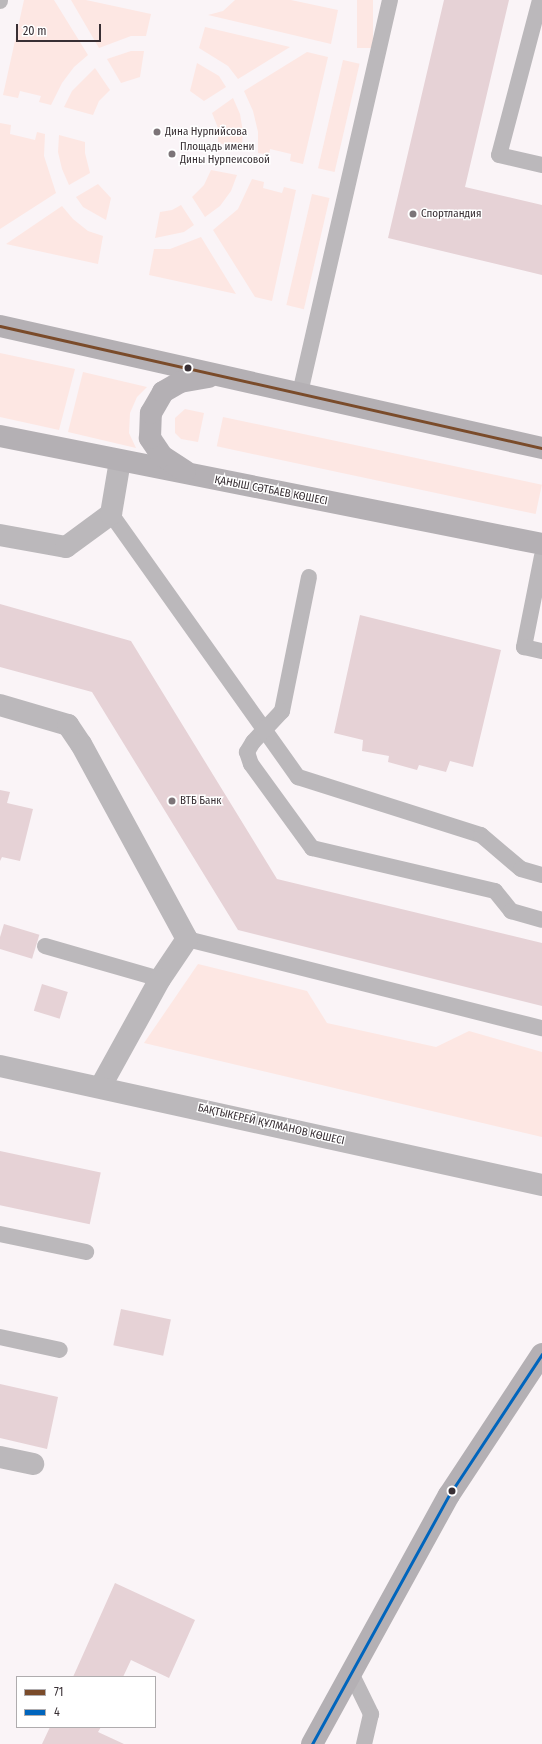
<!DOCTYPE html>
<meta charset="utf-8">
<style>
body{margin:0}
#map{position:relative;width:542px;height:1744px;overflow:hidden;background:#faf4f7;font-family:"Fira Sans Condensed",sans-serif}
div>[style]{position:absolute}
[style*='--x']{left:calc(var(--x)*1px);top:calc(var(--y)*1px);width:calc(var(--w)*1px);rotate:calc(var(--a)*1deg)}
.green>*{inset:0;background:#fde7e3;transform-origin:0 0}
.building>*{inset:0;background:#e6d2d6;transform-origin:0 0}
.lane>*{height:16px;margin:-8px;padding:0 8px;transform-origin:8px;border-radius:8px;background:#bbb8bb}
.street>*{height:22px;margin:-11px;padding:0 11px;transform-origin:11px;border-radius:11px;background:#bbb8bb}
.primary>*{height:22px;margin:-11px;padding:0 11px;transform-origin:11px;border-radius:11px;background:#b4b0b4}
.bus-1>*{height:3px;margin:-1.5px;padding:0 1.5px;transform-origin:1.5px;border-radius:1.5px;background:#7a4b2a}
.bus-2>*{height:3px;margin:-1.5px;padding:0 1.5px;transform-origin:1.5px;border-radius:1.5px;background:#0065bd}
.dots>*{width:11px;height:11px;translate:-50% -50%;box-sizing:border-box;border:2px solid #fff;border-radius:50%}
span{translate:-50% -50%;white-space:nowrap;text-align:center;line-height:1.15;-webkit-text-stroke:3px #fff;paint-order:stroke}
.poi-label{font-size:11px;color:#382f34}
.left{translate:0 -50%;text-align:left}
.street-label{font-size:11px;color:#382f34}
.legend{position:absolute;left:16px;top:1676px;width:140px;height:52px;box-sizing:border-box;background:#fff;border:1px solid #afacae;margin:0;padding:5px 7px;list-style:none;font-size:12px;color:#382f34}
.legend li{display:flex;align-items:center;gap:8px;height:20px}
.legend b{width:20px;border:1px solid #afacae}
.scale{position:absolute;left:16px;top:24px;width:85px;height:18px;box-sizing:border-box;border:2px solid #382f34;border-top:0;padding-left:5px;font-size:12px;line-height:14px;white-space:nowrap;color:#382f34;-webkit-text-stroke:3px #fff;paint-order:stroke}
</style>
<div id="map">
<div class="green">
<div style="clip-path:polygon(24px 0,54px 0,88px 55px,74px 67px,62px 83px,51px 105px,39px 102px,41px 96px,20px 91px,18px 98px,3px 95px)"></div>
<div style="clip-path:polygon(71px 0,86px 0,151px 14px,146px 36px,131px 36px,99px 48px)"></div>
<div style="clip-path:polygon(235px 0,291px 0,338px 10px,331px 44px,208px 15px,223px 11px)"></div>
<div style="left:357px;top:0;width:16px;height:48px"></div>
<div style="clip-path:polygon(205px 27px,290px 47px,238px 79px,228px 66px,199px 48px)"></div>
<div style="clip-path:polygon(131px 51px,144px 51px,140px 77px,121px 83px,107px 59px)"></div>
<div style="clip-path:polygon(307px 52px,328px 57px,303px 164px,290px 161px,291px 154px,270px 149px,269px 155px,258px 153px,258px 132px,253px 111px,244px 91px)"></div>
<div style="left:343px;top:60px;width:17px;height:111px;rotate:13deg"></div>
<div style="clip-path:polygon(197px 63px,219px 76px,226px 87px,204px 101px,190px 91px)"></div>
<div style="clip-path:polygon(95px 68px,110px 90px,99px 101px,93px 115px,64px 107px,72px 91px)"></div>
<div style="clip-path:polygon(233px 98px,240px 114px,243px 132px,242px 148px,218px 143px,218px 128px,212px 113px)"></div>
<div style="clip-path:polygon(0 123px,11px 125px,10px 134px,35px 140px,37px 132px,45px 134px,44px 156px,56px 193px,0 229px)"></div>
<div style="clip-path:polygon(59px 135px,85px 142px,85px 153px,90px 173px,69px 185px,62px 169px,58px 152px)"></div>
<div style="clip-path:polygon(211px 170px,237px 175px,231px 191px,220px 206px,205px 217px,192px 197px,204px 185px)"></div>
<div style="clip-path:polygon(252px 179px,264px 182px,263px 188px,282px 193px,284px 187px,296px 190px,272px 301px,255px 297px,213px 230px,238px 209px)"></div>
<div style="clip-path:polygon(98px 184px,111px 198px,106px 220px,83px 207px,76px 197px)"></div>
<div style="left:312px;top:194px;width:18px;height:114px;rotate:13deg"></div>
<div style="clip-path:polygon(181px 205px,194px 225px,184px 232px,155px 238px,160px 212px,172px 210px)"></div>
<div style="clip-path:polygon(62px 206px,73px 219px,88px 231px,103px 236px,98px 264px,6px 244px)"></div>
<div style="clip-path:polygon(201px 237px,236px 294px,149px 275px,154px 249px,170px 249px)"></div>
<div style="clip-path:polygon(0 353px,75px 369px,59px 430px,0 417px)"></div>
<div style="clip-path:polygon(83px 372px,147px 387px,137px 397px,130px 413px,129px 433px,136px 448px,68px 432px)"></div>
<div style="clip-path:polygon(185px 409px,204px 413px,198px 442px,181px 439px,175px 433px,175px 418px)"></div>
<div style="left:223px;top:417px;width:326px;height:30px;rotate:12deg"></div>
<div style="clip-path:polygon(198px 964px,307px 991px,327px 1023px,436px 1047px,469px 1031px,542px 1052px,542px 1137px,144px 1043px)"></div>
</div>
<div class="building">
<div style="clip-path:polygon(444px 0,509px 0,465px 187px,542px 205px,542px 275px,388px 238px)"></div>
<div style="clip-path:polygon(0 604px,131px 641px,277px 879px,542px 943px,542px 1006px,238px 930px,92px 692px,0 667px)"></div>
<div style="clip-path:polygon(360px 615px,501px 650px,473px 767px,450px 761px,446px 772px,419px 765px,417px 770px,388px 762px,389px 756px,362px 751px,363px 740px,334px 733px)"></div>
<div style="clip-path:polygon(0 790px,10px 792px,7px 803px,33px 809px,20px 861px,2px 857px,0 861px)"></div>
<div style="left:4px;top:924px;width:37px;height:25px;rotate:17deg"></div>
<div style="left:42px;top:984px;width:27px;height:28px;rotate:17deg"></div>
<div style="left:0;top:1151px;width:103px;height:53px;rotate:12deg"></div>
<div style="left:121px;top:1309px;width:51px;height:37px;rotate:12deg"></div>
<div style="clip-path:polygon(0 1384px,58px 1397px,47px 1449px,0 1438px)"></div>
<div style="clip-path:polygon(115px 1583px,195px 1620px,169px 1678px,131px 1660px,123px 1677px,73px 1677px)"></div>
<div style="clip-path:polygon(50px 1727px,101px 1727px,98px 1732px,124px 1744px,42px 1744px)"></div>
</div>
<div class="lane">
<div style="--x:540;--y:0;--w:160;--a:104.8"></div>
<div style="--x:499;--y:155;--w:44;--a:13.1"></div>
<div style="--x:0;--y:1;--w:1;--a:-90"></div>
<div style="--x:300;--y:393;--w:403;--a:-77.1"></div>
<div style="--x:111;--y:514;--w:323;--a:54.6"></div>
<div style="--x:298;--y:777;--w:192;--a:17.6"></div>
<div style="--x:481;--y:835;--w:52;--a:40.4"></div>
<div style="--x:521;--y:869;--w:22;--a:16"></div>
<div style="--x:542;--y:556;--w:93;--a:101.2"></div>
<div style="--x:524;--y:647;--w:18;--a:13"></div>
<div style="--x:309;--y:577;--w:137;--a:101.4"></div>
<div style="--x:282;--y:711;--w:42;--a:133.1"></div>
<div style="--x:253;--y:742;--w:12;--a:121"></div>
<div style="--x:247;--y:752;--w:13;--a:72"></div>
<div style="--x:251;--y:764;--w:104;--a:54"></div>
<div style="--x:312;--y:848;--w:188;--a:13.2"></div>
<div style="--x:495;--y:891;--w:26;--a:51"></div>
<div style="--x:511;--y:911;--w:32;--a:16"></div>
<div style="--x:187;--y:939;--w:366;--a:14.1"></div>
<div style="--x:45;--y:946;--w:120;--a:16"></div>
<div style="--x:0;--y:1234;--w:88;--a:11.8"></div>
<div style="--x:0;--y:1337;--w:61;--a:12.2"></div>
<div style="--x:351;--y:1673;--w:46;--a:64"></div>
<div style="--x:371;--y:1714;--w:31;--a:103"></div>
</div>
<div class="street">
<div style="--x:0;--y:535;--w:67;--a:10.3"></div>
<div style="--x:66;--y:547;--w:56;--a:-36.3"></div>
<div style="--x:111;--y:514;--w:54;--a:-80.4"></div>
<div style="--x:0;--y:705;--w:71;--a:16.4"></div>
<div style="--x:68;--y:725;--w:23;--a:56"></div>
<div style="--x:81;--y:744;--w:222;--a:61.5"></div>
<div style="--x:187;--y:939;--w:48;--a:124"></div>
<div style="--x:160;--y:979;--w:122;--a:118.9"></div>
<div style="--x:0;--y:1066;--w:555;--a:12.38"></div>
<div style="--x:0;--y:1457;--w:34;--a:12"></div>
</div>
<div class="primary">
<div style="--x:0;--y:326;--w:556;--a:12.69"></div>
<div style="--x:0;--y:436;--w:553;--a:11.27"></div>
<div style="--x:185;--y:471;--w:27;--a:-147"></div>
<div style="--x:162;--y:456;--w:22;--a:-124"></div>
<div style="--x:150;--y:438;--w:25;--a:-88"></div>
<div style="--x:151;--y:413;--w:24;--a:-60"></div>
<div style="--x:163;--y:392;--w:20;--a:-30"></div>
<div style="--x:180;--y:382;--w:29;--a:-10"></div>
<div style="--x:312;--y:1744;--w:284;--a:-61.2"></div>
<div style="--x:449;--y:1495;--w:169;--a:-56.6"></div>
</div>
<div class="bus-1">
<div style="--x:0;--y:326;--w:556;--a:12.69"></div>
</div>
<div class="bus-2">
<div style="--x:312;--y:1744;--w:284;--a:-61.2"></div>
<div style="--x:449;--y:1495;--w:169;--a:-56.6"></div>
</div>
<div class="dots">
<div style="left:157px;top:132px;background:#7c7478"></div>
<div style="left:172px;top:154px;background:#7c7478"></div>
<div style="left:413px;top:214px;background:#7c7478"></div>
<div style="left:188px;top:368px;background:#382f34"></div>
<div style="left:172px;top:801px;background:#7c7478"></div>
<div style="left:452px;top:1491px;background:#382f34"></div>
</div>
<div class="poi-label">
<span class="left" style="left:165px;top:132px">Дина Нурпийсова</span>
<span class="left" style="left:180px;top:154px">Площадь имени<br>Дины Нурпеисовой</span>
<span class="left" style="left:421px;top:214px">Спортландия</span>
<span class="left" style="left:180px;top:801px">ВТБ Банк</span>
</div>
<div class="street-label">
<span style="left:271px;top:491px;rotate:11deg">ҚАНЫШ СӘТБАЕВ КӨШЕСІ</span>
<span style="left:271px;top:1125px;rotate:13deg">БАҚТЫКЕРЕЙ ҚҰЛМАНОВ КӨШЕСІ</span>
</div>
<ul class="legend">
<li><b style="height:5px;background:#7a4b2a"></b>71</li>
<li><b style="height:5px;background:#0065bd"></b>4</li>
</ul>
<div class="scale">20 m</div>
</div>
